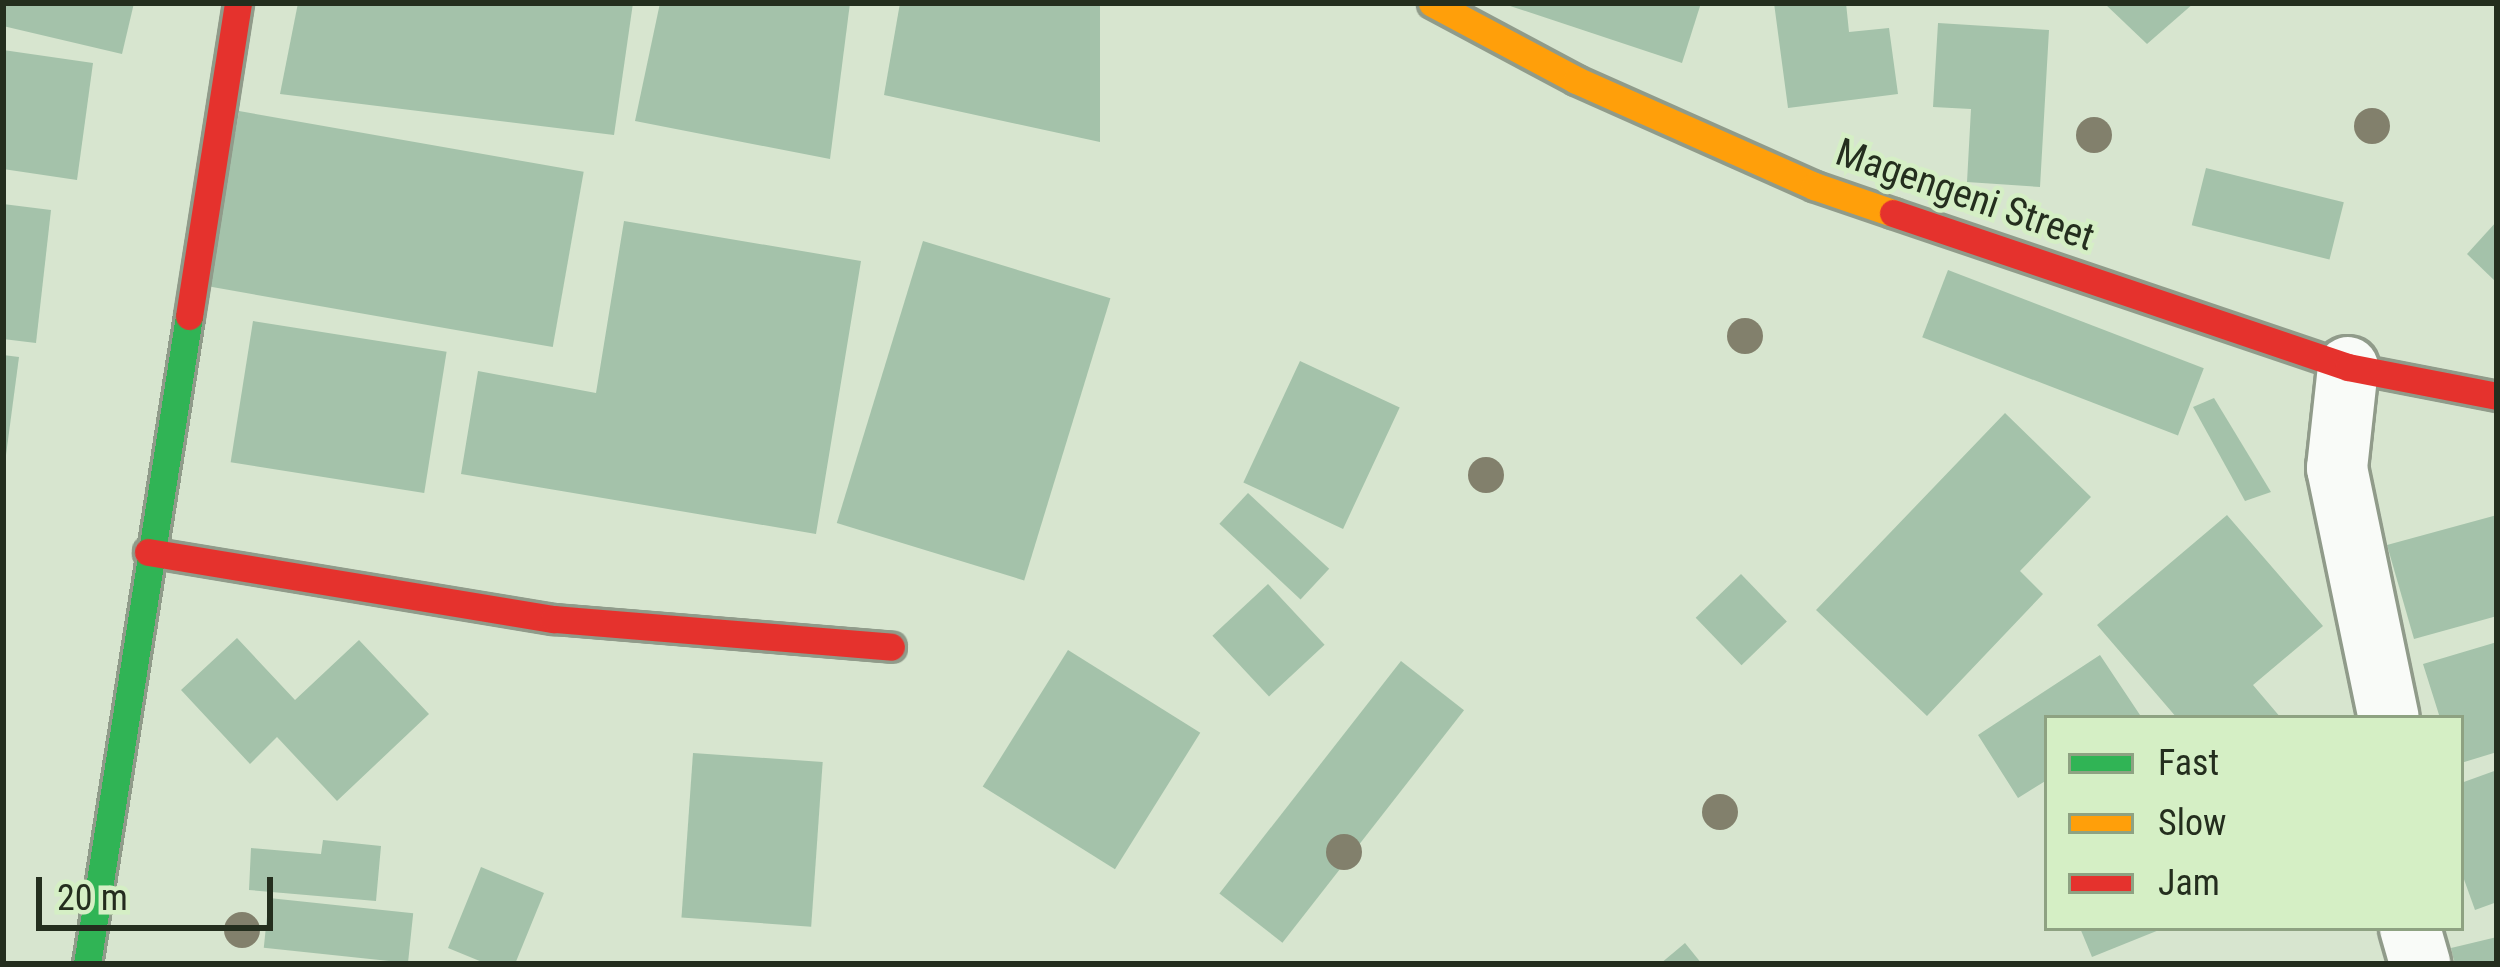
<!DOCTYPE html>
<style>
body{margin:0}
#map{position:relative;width:2500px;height:967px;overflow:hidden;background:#d7e5cf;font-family:"Roboto Condensed",sans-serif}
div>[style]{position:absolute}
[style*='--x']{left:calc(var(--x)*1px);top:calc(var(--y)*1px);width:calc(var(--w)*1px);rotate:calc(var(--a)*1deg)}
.building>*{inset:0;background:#a4c2aa;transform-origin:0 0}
.roads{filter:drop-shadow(3px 0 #909b8a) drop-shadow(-3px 0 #909b8a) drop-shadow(0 3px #909b8a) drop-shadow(0 -3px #909b8a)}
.street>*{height:60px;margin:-30px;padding:0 30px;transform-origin:30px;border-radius:30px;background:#f9fbf8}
.fast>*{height:27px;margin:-13.5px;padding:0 13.5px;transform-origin:13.5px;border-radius:13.5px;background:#30b455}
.slow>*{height:27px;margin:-13.5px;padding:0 13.5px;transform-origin:13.5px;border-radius:13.5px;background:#ff9f0a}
.jam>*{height:27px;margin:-13.5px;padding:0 13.5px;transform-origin:13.5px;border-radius:13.5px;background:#e5322d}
.trees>*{width:36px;height:36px;margin:-18px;border-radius:50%;background:#82806c}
span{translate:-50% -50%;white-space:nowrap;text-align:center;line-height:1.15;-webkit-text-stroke:9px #d5efc5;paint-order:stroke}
.street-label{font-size:39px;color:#242e1e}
.frame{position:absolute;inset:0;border:6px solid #242e1e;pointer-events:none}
.legend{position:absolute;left:2044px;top:715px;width:420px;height:216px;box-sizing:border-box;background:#d5efc5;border:3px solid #8ea282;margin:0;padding:15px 21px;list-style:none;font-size:36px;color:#242e1e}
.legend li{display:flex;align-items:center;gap:24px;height:60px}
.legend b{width:60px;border:3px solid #8ea282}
.scale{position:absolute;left:36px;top:877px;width:237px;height:54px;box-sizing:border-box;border:6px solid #242e1e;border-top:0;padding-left:15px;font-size:36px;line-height:42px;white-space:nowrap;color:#242e1e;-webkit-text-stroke:9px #d5efc5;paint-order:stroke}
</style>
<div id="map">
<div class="building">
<div style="clip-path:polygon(3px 3px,134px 3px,122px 54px,3px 26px)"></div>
<div style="clip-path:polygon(298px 3px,633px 3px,614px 135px,280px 94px)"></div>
<div style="clip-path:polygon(660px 3px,850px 3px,830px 159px,635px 121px)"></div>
<div style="clip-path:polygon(900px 3px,1100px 3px,1100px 142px,884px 95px)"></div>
<div style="clip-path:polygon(1501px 3px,1701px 3px,1682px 63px)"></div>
<div style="clip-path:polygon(1774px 3px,1846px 3px,1849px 32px,1889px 28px,1898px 94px,1788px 108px)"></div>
<div style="clip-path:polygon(2104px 3px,2194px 3px,2147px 44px)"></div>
<div style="clip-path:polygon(1938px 23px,2049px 30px,2040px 187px,1967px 182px,1971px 109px,1933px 107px)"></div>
<div style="clip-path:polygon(3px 50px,93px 63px,77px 180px,3px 169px)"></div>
<div style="left:239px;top:111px;width:350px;height:178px;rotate:10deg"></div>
<div style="left:2206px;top:168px;width:142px;height:59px;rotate:14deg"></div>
<div style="clip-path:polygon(3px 204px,51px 210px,36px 343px,3px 339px)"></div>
<div style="clip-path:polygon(624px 221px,861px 261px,816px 534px,461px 474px,478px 371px,596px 393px)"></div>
<div style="clip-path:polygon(2497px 221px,2497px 283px,2467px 254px)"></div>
<div style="left:923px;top:241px;width:196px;height:295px;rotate:17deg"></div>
<div style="left:1948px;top:270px;width:274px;height:72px;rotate:21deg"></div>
<div style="left:253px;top:321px;width:196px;height:143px;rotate:9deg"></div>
<div style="clip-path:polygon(3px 355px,19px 357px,6px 455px,3px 455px)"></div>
<div style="left:1300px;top:361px;width:110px;height:134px;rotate:25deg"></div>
<div style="clip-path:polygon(2214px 398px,2271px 492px,2245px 501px,2193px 407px)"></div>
<div style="clip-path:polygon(2005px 413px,2091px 497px,2020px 571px,2043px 594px,1927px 716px,1816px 610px)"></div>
<div style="left:1248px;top:493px;width:111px;height:42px;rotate:43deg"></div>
<div style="clip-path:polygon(2227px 515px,2323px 626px,2253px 685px,2281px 718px,2177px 718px,2097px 625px)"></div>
<div style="clip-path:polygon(2497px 515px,2497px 616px,2414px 639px,2387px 545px)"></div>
<div style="left:1741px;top:574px;width:66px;height:63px;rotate:46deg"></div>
<div style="left:1268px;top:584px;width:83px;height:76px;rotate:47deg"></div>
<div style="clip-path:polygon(237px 638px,295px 700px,359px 640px,429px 714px,337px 801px,277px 737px,250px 764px,181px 690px)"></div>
<div style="clip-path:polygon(2497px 642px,2497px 752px,2461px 763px,2461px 718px,2440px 718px,2423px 664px)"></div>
<div style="left:1068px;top:650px;width:156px;height:161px;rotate:32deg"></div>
<div style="clip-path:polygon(2100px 655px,2142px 718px,2047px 718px,2047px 780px,2018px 798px,1978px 735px)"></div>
<div style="left:1401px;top:661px;width:80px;height:295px;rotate:38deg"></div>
<div style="left:693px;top:753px;width:130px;height:165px;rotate:4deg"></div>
<div style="clip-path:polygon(2497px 770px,2497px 902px,2475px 910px,2461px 871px,2461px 783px)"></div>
<div style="clip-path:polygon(323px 840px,381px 846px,376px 901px,249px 890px,251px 848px,321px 854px)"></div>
<div style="clip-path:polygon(481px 867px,544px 893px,515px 964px,487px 964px,448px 948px)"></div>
<div style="left:269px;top:898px;width:145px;height:50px;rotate:6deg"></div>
<div style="clip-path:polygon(2080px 928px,2164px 928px,2092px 957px)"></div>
<div style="clip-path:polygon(2497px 937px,2497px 964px,2455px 964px,2451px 948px)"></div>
<div style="clip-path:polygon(1685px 943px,1702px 964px,1660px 964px)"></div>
</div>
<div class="roads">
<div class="street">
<div style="--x:2348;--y:367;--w:102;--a:96.2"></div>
<div style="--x:2337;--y:468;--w:255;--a:78.3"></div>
<div style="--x:2410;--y:928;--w:37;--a:74"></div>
</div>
<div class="fast">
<div style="--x:87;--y:964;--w:656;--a:-81.05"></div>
</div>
<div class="slow">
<div style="--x:1432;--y:3;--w:163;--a:28.1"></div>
<div style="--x:1576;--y:80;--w:261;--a:24"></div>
<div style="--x:1814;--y:186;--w:83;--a:18.9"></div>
</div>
<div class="jam">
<div style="--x:1893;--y:213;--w:480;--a:18.7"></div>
<div style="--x:2348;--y:367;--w:152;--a:11"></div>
<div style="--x:189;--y:316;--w:317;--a:-81.1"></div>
<div style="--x:148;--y:552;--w:411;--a:9.4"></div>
<div style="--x:554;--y:619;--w:338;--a:4.7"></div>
</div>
</div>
<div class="trees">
<div style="left:2372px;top:126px"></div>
<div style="left:2094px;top:135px"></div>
<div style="left:1745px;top:336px"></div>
<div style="left:1486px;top:475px"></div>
<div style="left:1720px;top:812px"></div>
<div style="left:1344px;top:852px"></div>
<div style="left:242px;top:930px"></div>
</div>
<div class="street-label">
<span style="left:1965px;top:195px;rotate:19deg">Magengeni Street</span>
</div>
<div class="frame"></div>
<ul class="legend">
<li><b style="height:15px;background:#30b455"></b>Fast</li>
<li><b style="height:15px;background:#ff9f0a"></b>Slow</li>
<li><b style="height:15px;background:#e5322d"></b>Jam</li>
</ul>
<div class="scale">20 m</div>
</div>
